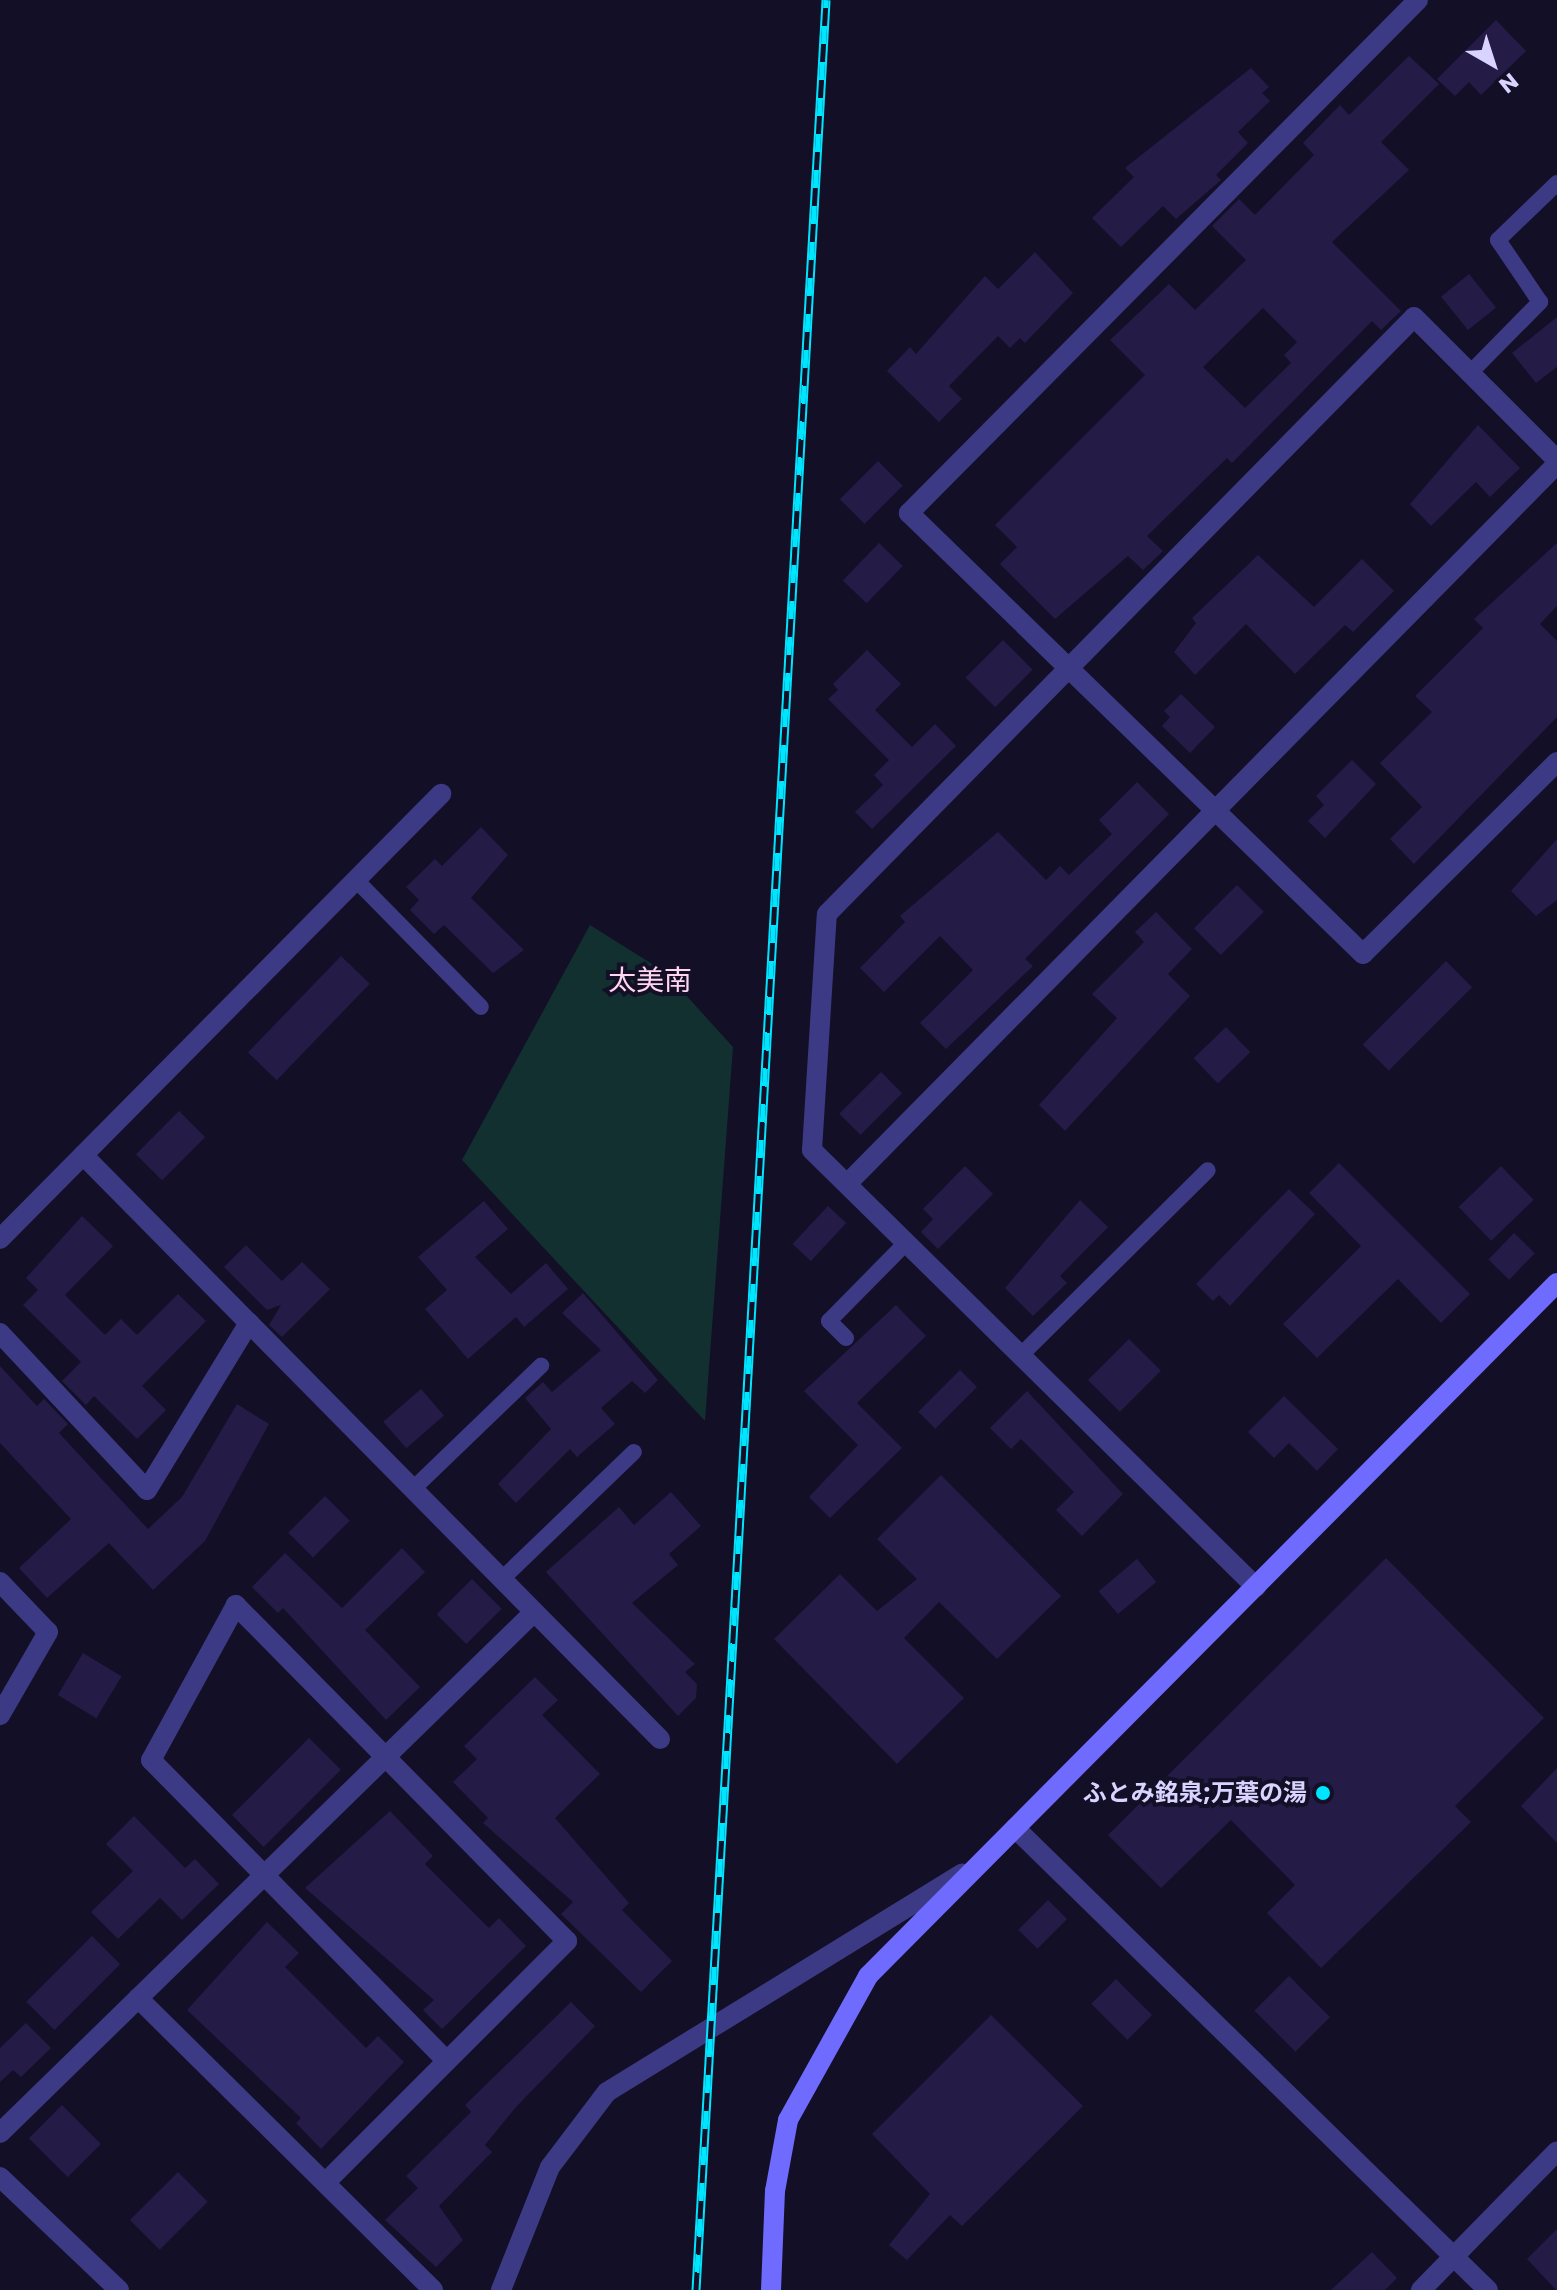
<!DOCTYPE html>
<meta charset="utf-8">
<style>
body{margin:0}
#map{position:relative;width:1557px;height:2290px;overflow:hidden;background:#130f26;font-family:Poppins,"Noto Sans JP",sans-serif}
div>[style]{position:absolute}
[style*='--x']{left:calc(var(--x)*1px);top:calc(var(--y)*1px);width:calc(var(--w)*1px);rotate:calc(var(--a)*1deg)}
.green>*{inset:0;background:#12302f}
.building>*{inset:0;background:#241b47;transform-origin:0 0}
.lane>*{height:16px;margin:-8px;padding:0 8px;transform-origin:8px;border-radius:8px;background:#3d3a85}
.street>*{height:20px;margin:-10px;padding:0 10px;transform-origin:10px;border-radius:10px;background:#3d3a85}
.secondary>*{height:20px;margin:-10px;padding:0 10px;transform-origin:10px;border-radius:10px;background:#6f6bff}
.rail>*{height:9px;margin-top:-4.5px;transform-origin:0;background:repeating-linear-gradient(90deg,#130f26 0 18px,#00e5ff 0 36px);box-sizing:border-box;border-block:2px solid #00e5ff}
.dots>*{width:22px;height:22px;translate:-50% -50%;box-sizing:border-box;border:4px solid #130f26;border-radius:50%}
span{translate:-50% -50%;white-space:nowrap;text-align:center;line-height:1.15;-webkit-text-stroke:8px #130f26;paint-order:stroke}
.poi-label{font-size:24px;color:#d9d4ff;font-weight:700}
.right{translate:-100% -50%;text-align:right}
.quarter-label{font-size:28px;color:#ffd6f0}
.north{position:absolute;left:1453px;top:24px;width:80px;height:80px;-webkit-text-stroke:6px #130f26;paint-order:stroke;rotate:141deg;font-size:22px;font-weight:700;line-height:32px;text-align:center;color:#d9d4ff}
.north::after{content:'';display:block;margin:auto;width:28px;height:36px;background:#d9d4ff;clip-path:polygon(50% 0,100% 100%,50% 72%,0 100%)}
</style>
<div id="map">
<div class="green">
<div style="clip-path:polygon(590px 925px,665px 972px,733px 1047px,705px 1421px,462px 1160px)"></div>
</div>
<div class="building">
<div style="clip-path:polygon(1496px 20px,1526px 51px,1481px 95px,1469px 82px,1455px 96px,1437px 79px)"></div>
<div style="clip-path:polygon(evenodd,1409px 56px,1439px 84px,1381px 142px,1409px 170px,1332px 242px,1401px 311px,1381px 330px,1372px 321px,1232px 463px,1227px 458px,1147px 536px,1163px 551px,1143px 570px,1128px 556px,1055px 619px,1000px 564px,1017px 547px,995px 525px,1145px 375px,1110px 340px,1169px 284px,1195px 310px,1246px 260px,1212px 226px,1239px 199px,1255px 215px,1314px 155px,1303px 143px,1340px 105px,1349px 115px,1409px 56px,1263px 308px,1297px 342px,1284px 355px,1291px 363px,1245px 408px,1203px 367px,1263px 308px)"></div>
<div style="clip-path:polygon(1251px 68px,1269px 87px,1262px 93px,1270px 101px,1238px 132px,1248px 143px,1216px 175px,1221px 180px,1176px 219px,1163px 206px,1121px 247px,1092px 218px,1134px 177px,1125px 168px)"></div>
<div style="clip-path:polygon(1035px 252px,1073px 293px,1025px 343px,1020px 338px,1010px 348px,998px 336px,949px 386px,962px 399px,939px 422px,887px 371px,910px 347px,916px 354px,985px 276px,998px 289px)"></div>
<div style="left:1469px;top:274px;width:43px;height:36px;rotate:51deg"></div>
<div style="clip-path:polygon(1557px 317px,1557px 367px,1536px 383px,1512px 353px)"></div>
<div style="clip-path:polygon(1478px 425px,1520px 468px,1490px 497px,1476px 482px,1431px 526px,1410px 504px)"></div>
<div style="left:878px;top:461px;width:35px;height:54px;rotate:45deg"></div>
<div style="left:879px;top:543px;width:33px;height:52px;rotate:44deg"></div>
<div style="clip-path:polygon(1557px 543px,1557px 606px,1540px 624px,1557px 641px,1557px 717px,1414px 864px,1390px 839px,1422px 807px,1380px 763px,1432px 712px,1415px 696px,1483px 628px,1474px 619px)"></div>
<div style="clip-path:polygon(1258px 555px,1314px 607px,1362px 559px,1394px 591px,1353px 632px,1345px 625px,1295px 674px,1246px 624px,1195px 675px,1174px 652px,1196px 623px,1192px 618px)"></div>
<div style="left:1003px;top:640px;width:42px;height:53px;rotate:45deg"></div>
<div style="clip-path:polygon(867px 650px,901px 684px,875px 710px,912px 747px,935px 724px,956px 746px,872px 829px,855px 812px,883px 785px,874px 775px,889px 760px,828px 699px,838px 690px,833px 684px)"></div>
<div style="clip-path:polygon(1181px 694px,1215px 727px,1190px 753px,1162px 726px,1170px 717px,1164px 711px)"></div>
<div style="clip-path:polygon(1352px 760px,1376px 784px,1325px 838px,1308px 821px,1324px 805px,1316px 796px)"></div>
<div style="clip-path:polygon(1137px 782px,1169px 814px,1025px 959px,1033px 966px,946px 1049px,920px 1023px,973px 970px,940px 936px,884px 992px,860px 968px,905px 922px,900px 916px,998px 832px,1046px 880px,1060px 866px,1069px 875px,1112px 834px,1099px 820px)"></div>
<div style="clip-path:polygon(481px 827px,508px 855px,471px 898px,524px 950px,493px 973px,444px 925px,434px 934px,410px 910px,419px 900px,406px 887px,435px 859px,442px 866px)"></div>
<div style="clip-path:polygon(1557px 839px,1557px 900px,1536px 916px,1511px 891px)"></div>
<div style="left:1237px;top:885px;width:38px;height:61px;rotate:45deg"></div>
<div style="clip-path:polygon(1156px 912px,1192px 949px,1168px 974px,1190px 996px,1065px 1131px,1039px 1105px,1117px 1018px,1092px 994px,1144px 942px,1135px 932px)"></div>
<div style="left:341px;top:956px;width:40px;height:134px;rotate:44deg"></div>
<div style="left:1446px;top:961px;width:37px;height:118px;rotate:45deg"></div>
<div style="left:1226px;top:1027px;width:35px;height:45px;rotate:46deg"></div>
<div style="left:881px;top:1072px;width:30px;height:59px;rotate:45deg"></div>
<div style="left:179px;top:1111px;width:37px;height:61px;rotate:45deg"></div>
<div style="clip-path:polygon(1339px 1163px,1470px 1294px,1441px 1323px,1398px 1279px,1317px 1358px,1283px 1324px,1361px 1246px,1309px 1193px)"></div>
<div style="clip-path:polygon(965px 1166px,993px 1194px,938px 1249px,921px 1232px,933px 1219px,923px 1209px)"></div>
<div style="left:1501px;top:1166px;width:47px;height:59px;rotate:46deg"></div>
<div style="clip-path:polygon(1289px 1189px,1315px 1214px,1230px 1306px,1219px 1295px,1213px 1301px,1196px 1284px)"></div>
<div style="clip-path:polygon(1080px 1200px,1108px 1227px,1060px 1276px,1067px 1283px,1033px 1316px,1005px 1288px)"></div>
<div style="clip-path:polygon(484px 1201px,508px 1229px,475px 1257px,511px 1294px,546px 1263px,568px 1289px,524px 1327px,516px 1317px,468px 1359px,425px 1309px,447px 1290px,418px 1257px)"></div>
<div style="left:828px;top:1206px;width:25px;height:52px;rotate:43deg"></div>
<div style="clip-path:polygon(82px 1216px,113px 1246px,65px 1295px,105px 1335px,121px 1319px,137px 1335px,178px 1294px,206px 1321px,142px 1386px,166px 1410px,137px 1439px,94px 1396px,86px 1405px,62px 1381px,81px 1362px,23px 1305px,38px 1290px,26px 1278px)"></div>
<div style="left:1514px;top:1233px;width:29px;height:37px;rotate:44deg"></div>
<div style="clip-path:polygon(246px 1245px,282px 1281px,302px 1262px,330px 1289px,282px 1337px,269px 1325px,281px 1305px,267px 1310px,224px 1267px)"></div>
<div style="clip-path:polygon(583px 1293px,658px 1380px,645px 1393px,632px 1381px,601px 1408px,615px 1424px,577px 1457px,570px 1449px,516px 1503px,498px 1484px,551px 1429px,525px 1398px,543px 1382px,552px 1392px,601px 1350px,562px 1313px)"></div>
<div style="clip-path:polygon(896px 1305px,926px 1336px,857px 1403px,902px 1448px,830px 1518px,809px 1497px,858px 1445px,804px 1391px)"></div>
<div style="left:1129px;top:1339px;width:45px;height:58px;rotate:45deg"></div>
<div style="clip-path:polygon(0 1366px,37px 1406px,44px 1399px,68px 1424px,59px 1433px,148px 1529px,182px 1497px,237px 1404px,269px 1424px,205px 1541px,153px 1590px,109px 1543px,47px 1598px,19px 1568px,71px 1519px,0 1443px)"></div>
<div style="left:960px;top:1370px;width:24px;height:59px;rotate:45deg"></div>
<div style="left:421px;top:1389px;width:35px;height:50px;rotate:49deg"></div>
<div style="clip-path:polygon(1027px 1391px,1123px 1494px,1082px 1536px,1056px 1510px,1074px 1492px,1021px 1439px,1011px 1449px,990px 1428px)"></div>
<div style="clip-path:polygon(1284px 1396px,1338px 1449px,1317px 1471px,1289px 1443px,1274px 1458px,1248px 1432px)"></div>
<div style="clip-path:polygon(941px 1475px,1061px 1596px,997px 1659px,939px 1602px,904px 1638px,964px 1698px,897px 1764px,774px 1639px,840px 1574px,877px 1611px,917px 1579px,877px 1539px)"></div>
<div style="clip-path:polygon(671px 1492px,701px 1526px,669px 1554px,678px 1565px,632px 1603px,695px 1664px,685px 1672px,697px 1684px,696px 1698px,678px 1716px,546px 1572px,619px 1507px,634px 1525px)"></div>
<div style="left:325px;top:1496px;width:35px;height:52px;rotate:45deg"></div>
<div style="clip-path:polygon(402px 1548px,425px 1572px,365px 1630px,420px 1687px,386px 1720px,283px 1608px,278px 1613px,252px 1587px,285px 1553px,342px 1608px)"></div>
<div style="clip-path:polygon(1386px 1558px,1544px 1718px,1455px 1806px,1471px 1822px,1321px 1968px,1267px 1913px,1295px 1885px,1231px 1820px,1161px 1888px,1108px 1835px)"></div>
<div style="left:1137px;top:1559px;width:30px;height:50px;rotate:50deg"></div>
<div style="left:472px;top:1579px;width:42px;height:50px;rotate:45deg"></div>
<div style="left:83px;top:1653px;width:45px;height:49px;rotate:31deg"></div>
<div style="clip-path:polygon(535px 1677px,558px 1700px,542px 1715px,600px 1774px,555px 1818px,629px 1903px,622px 1910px,672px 1961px,641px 1992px,561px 1914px,573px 1902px,483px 1823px,488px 1818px,453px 1782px,477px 1759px,464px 1746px)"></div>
<div style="left:309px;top:1738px;width:45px;height:109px;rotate:45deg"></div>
<div style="clip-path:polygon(1557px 1768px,1557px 1843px,1521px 1806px)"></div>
<div style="clip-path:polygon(390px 1811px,433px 1856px,425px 1864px,489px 1928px,499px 1918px,526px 1946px,442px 2029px,423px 2010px,434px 2000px,305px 1888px)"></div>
<div style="clip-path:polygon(134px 1816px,185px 1868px,195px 1859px,219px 1884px,182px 1920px,160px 1898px,118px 1939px,91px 1912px,133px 1871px,106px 1844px)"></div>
<div style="left:1048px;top:1900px;width:27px;height:42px;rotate:45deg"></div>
<div style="clip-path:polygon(267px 1922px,299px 1953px,285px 1967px,366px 2048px,378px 2036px,404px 2062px,321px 2149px,296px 2123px,301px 2118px,187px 2010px)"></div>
<div style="left:92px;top:1936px;width:40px;height:93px;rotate:45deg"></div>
<div style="left:1289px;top:1976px;width:58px;height:49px;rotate:45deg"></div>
<div style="left:1116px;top:1979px;width:51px;height:35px;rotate:45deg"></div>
<div style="clip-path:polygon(571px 2002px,595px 2026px,516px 2107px,485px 2145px,492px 2152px,439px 2206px,463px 2240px,436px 2267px,385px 2220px,418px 2188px,406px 2176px,471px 2112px,465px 2105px)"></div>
<div style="clip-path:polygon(991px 2015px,1083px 2106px,962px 2226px,950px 2215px,907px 2260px,889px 2245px,930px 2194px,872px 2134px)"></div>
<div style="clip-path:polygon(26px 2023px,51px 2048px,21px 2077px,13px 2070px,0 2082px,0 2048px)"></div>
<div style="left:62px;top:2105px;width:55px;height:47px;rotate:45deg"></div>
<div style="left:178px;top:2172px;width:42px;height:68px;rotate:45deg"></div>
<div style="clip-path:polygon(1557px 2229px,1557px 2290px,1556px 2290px,1527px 2259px)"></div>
<div style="clip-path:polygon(1372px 2252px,1397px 2278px,1385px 2290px,1331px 2290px)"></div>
</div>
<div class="lane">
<div style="--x:1470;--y:373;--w:100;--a:-45.4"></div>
<div style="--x:1540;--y:302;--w:75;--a:-124.1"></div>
<div style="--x:1498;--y:240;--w:82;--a:-44"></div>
<div style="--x:356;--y:880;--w:178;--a:45.5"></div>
<div style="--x:846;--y:1338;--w:24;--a:-135"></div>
<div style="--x:829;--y:1321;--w:110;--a:-45.4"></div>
<div style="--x:1020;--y:1356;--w:264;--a:-44.7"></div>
<div style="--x:413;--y:1489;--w:178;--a:-43.9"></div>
<div style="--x:502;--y:1579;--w:183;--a:-43.9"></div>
</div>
<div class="street">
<div style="--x:1418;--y:0;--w:723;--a:134.78"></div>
<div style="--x:909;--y:513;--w:633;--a:44.17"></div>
<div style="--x:1363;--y:954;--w:273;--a:-44.7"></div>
<div style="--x:83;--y:1155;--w:821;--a:45.35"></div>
<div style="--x:847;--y:1184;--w:1011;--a:-45.4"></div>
<div style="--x:0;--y:1239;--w:627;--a:-45.26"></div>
<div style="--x:0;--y:1333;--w:215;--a:46.9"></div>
<div style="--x:147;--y:1490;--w:196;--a:-58.6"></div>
<div style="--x:0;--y:1582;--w:69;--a:46.2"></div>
<div style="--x:48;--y:1632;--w:96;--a:120"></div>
<div style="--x:1256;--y:1587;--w:623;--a:-135.46"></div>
<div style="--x:812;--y:1150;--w:236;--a:-86.4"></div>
<div style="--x:827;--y:914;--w:837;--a:-45.48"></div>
<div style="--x:1414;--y:317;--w:202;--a:45"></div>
<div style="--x:1015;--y:1828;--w:661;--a:44.33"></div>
<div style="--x:138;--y:1998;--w:415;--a:44.7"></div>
<div style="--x:0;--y:2133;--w:746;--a:-44.29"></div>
<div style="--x:0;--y:2177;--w:164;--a:43.5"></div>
<div style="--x:326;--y:2182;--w:341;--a:-45"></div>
<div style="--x:567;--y:1941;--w:472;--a:-134.6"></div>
<div style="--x:236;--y:1605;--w:177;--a:118.7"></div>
<div style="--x:151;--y:1760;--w:422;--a:45.5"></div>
<div style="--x:501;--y:2290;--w:132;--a:-68.3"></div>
<div style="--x:550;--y:2167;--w:94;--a:-52.8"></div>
<div style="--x:607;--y:2092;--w:417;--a:-31.6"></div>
<div style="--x:1421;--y:2290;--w:194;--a:-45.6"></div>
</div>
<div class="secondary">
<div style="--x:771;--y:2290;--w:99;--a:-87.7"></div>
<div style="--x:775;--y:2191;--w:72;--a:-79.6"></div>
<div style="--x:788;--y:2120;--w:165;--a:-60.9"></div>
<div style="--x:868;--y:1976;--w:977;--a:-45.17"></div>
</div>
<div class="rail">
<div style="--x:696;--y:2290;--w:2294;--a:-86.75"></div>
</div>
<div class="dots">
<div style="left:1323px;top:1793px;background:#00e5ff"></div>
</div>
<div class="poi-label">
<span class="right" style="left:1307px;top:1793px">ふとみ銘泉;万葉の湯</span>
</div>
<div class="quarter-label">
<span style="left:650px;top:981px">太美南</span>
</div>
<div class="north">N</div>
</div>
